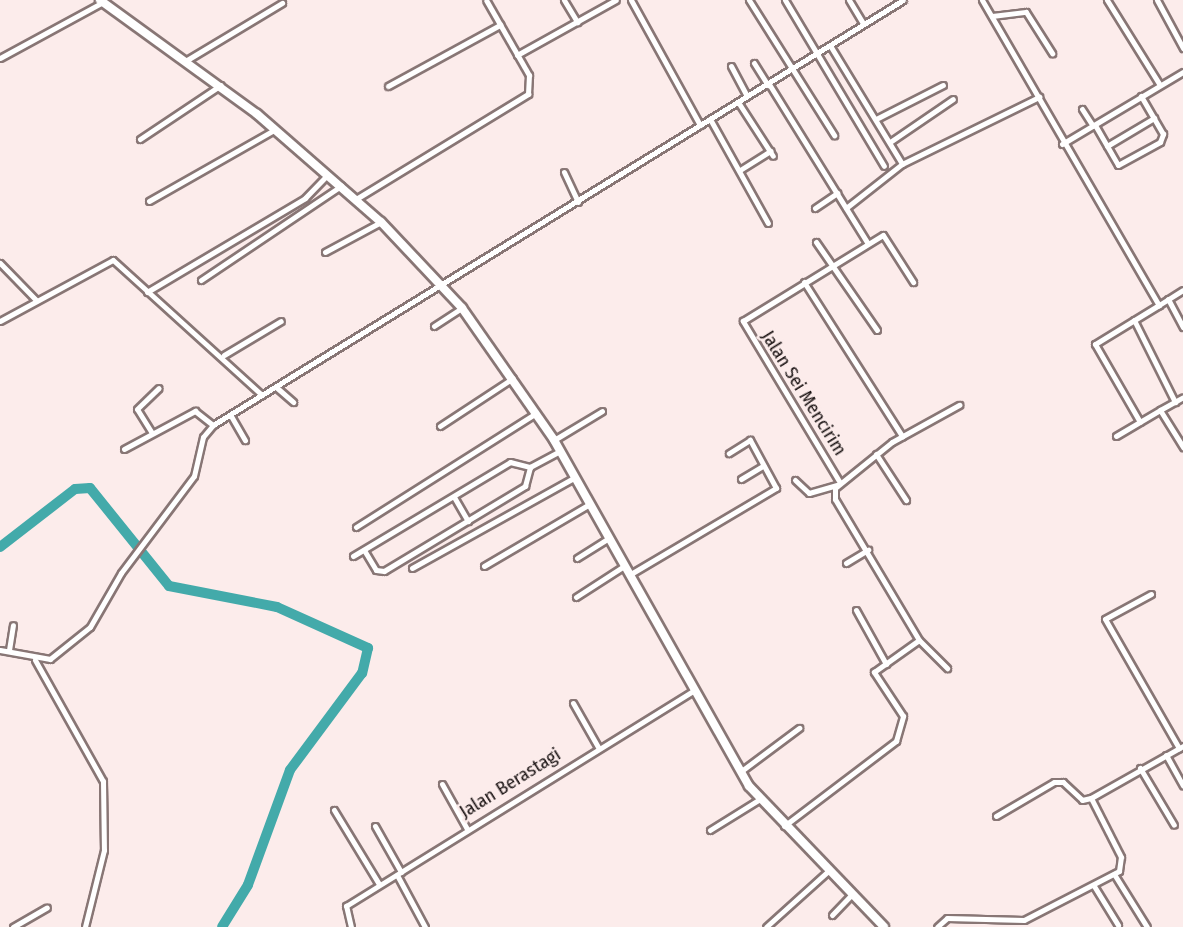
<!DOCTYPE html>
<style>
body{margin:0}
#map{position:relative;width:1183px;height:927px;overflow:hidden;background:#fceceb;font-family:"Fira Sans Condensed",sans-serif}
div>[style]{position:absolute}
[style*='--x']{left:calc(var(--x)*1px);top:calc(var(--y)*1px);width:calc(var(--w)*1px);rotate:calc(var(--a)*1deg)}
.river>*{height:10px;margin:-5px;padding:0 5px;transform-origin:5px;border-radius:5px;background:#43aaaa}
.roads{filter:drop-shadow(2px 0 #887675) drop-shadow(-2px 0 #887675) drop-shadow(0 2px #887675) drop-shadow(0 -2px #887675)}
.minor>*{height:5px;margin:-2.5px;padding:0 2.5px;transform-origin:2.5px;border-radius:2.5px;background:#fff}
.primary>*{height:8px;margin:-4px;padding:0 4px;transform-origin:4px;border-radius:4px;background:#fff}
span{translate:-50% -50%;white-space:nowrap;text-align:center;line-height:1.15;-webkit-text-stroke:5px #fceceb;paint-order:stroke}
.street-label{font-size:19px;color:#1a1313}
</style>
<div id="map">
<div class="river">
<div style="--x:0;--y:547;--w:95;--a:-37.7"></div>
<div style="--x:75;--y:489;--w:15;--a:-4"></div>
<div style="--x:90;--y:488;--w:126;--a:51.1"></div>
<div style="--x:169;--y:586;--w:110;--a:11"></div>
<div style="--x:277;--y:607;--w:100;--a:24.3"></div>
<div style="--x:368;--y:648;--w:26;--a:103"></div>
<div style="--x:362;--y:673;--w:121;--a:126.6"></div>
<div style="--x:290;--y:770;--w:122;--a:110.1"></div>
<div style="--x:248;--y:885;--w:49;--a:121.8"></div>
</div>
<div class="roads">
<div class="minor">
<div style="--x:564;--y:0;--w:26;--a:59"></div>
<div style="--x:631;--y:0;--w:143;--a:61.1"></div>
<div style="--x:749;--y:0;--w:160;--a:57.8"></div>
<div style="--x:785;--y:0;--w:193;--a:59.2"></div>
<div style="--x:849;--y:0;--w:27;--a:59"></div>
<div style="--x:982;--y:0;--w:353;--a:59.9"></div>
<div style="--x:1159;--y:305;--w:75;--a:148.6"></div>
<div style="--x:1095;--y:344;--w:90;--a:60"></div>
<div style="--x:1107;--y:0;--w:100;--a:58.1"></div>
<div style="--x:1157;--y:0;--w:55;--a:61.6"></div>
<div style="--x:992;--y:16;--w:34;--a:-7"></div>
<div style="--x:1026;--y:12;--w:49;--a:57.6"></div>
<div style="--x:831;--y:47;--w:137;--a:58.7"></div>
<div style="--x:517;--y:55;--w:113;--a:-29.1"></div>
<div style="--x:0;--y:58;--w:117;--a:-28.5"></div>
<div style="--x:187;--y:60;--w:111;--a:-31"></div>
<div style="--x:754;--y:63;--w:26;--a:58"></div>
<div style="--x:731;--y:66;--w:34;--a:62"></div>
<div style="--x:769;--y:84;--w:186;--a:58.2"></div>
<div style="--x:388;--y:86;--w:128;--a:-28.6"></div>
<div style="--x:738;--y:102;--w:64;--a:57.1"></div>
<div style="--x:1082;--y:109;--w:20;--a:57"></div>
<div style="--x:710;--y:119;--w:119;--a:60.9"></div>
<div style="--x:876;--y:119;--w:75;--a:-26.9"></div>
<div style="--x:1095;--y:125;--w:46;--a:60.1"></div>
<div style="--x:1118;--y:165;--w:48;--a:-28.7"></div>
<div style="--x:1160;--y:142;--w:9;--a:-69"></div>
<div style="--x:1163;--y:134;--w:44;--a:-120.1"></div>
<div style="--x:140;--y:139;--w:97;--a:-33.7"></div>
<div style="--x:890;--y:142;--w:76;--a:-34.3"></div>
<div style="--x:1062;--y:144;--w:141;--a:-30.8"></div>
<div style="--x:1107;--y:146;--w:55;--a:-30.8"></div>
<div style="--x:740;--y:170;--w:36;--a:-32"></div>
<div style="--x:564;--y:172;--w:33;--a:65"></div>
<div style="--x:356;--y:199;--w:202;--a:-31.4"></div>
<div style="--x:528;--y:94;--w:19;--a:-87"></div>
<div style="--x:529;--y:75;--w:86;--a:-119.8"></div>
<div style="--x:149;--y:201;--w:144;--a:-29.6"></div>
<div style="--x:815;--y:208;--w:27;--a:-34"></div>
<div style="--x:846;--y:208;--w:71;--a:-38.2"></div>
<div style="--x:902;--y:164;--w:153;--a:-26.1"></div>
<div style="--x:816;--y:242;--w:107;--a:55.3"></div>
<div style="--x:325;--y:252;--w:64;--a:-28.2"></div>
<div style="--x:0;--y:263;--w:52;--a:45.8"></div>
<div style="--x:201;--y:280;--w:169;--a:-33.9"></div>
<div style="--x:804;--y:282;--w:183;--a:57.5"></div>
<div style="--x:147;--y:292;--w:184;--a:-30.7"></div>
<div style="--x:305;--y:198;--w:30;--a:-46"></div>
<div style="--x:1168;--y:299;--w:32;--a:62"></div>
<div style="--x:1159;--y:305;--w:28;--a:-32"></div>
<div style="--x:1134;--y:320;--w:92;--a:63.4"></div>
<div style="--x:0;--y:321;--w:128;--a:-28.4"></div>
<div style="--x:113;--y:260;--w:201;--a:42.2"></div>
<div style="--x:434;--y:326;--w:33;--a:-33"></div>
<div style="--x:224;--y:355;--w:66;--a:-30.8"></div>
<div style="--x:276;--y:387;--w:23;--a:41"></div>
<div style="--x:1160;--y:410;--w:26;--a:-29"></div>
<div style="--x:231;--y:416;--w:28;--a:60"></div>
<div style="--x:440;--y:426;--w:87;--a:-33.3"></div>
<div style="--x:152;--y:433;--w:28;--a:-122"></div>
<div style="--x:137;--y:409;--w:30;--a:-44"></div>
<div style="--x:1116;--y:436;--w:51;--a:-30.6"></div>
<div style="--x:1160;--y:410;--w:44;--a:58.1"></div>
<div style="--x:554;--y:440;--w:56;--a:-31.1"></div>
<div style="--x:124;--y:449;--w:81;--a:-28.2"></div>
<div style="--x:195;--y:411;--w:23;--a:38"></div>
<div style="--x:876;--y:454;--w:55;--a:56.9"></div>
<div style="--x:741;--y:479;--w:26;--a:-31"></div>
<div style="--x:795;--y:480;--w:19;--a:43"></div>
<div style="--x:809;--y:493;--w:29;--a:-16"></div>
<div style="--x:839;--y:481;--w:187;--a:-121"></div>
<div style="--x:743;--y:321;--w:164;--a:-31.6"></div>
<div style="--x:883;--y:235;--w:56;--a:57.4"></div>
<div style="--x:454;--y:497;--w:28;--a:60"></div>
<div style="--x:356;--y:527;--w:213;--a:-32.3"></div>
<div style="--x:364;--y:550;--w:23;--a:59"></div>
<div style="--x:376;--y:570;--w:8;--a:7"></div>
<div style="--x:384;--y:571;--w:165;--a:-31.1"></div>
<div style="--x:525;--y:486;--w:20;--a:-75"></div>
<div style="--x:353;--y:556;--w:183;--a:-30.9"></div>
<div style="--x:510;--y:462;--w:21;--a:14"></div>
<div style="--x:530;--y:467;--w:34;--a:-28"></div>
<div style="--x:577;--y:558;--w:36;--a:-32"></div>
<div style="--x:846;--y:563;--w:26;--a:-31"></div>
<div style="--x:484;--y:566;--w:121;--a:-30.4"></div>
<div style="--x:412;--y:568;--w:185;--a:-29.1"></div>
<div style="--x:629;--y:575;--w:171;--a:-30.6"></div>
<div style="--x:776;--y:488;--w:55;--a:-118.4"></div>
<div style="--x:750;--y:440;--w:25;--a:148"></div>
<div style="--x:1151;--y:594;--w:52;--a:151.5"></div>
<div style="--x:1105;--y:619;--w:149;--a:60.2"></div>
<div style="--x:576;--y:597;--w:57;--a:-32.9"></div>
<div style="--x:856;--y:610;--w:62;--a:60.9"></div>
<div style="--x:919;--y:640;--w:164;--a:-120.8"></div>
<div style="--x:835;--y:499;--w:11;--a:-90"></div>
<div style="--x:835;--y:488;--w:73;--a:-38.9"></div>
<div style="--x:892;--y:442;--w:77;--a:-28.9"></div>
<div style="--x:919;--y:640;--w:40;--a:45"></div>
<div style="--x:0;--y:650;--w:51;--a:10.2"></div>
<div style="--x:50;--y:659;--w:51;--a:-38.7"></div>
<div style="--x:90;--y:627;--w:62;--a:-60.1"></div>
<div style="--x:121;--y:573;--w:121;--a:-53"></div>
<div style="--x:194;--y:476;--w:40;--a:-77"></div>
<div style="--x:203;--y:437;--w:16;--a:-50"></div>
<div style="--x:213;--y:425;--w:810;--a:-31.63"></div>
<div style="--x:9;--y:650;--w:25;--a:-81"></div>
<div style="--x:35;--y:660;--w:139;--a:60.7"></div>
<div style="--x:103;--y:781;--w:69;--a:89.2"></div>
<div style="--x:104;--y:850;--w:79;--a:103.9"></div>
<div style="--x:573;--y:703;--w:51;--a:60.4"></div>
<div style="--x:1166;--y:755;--w:35;--a:61"></div>
<div style="--x:1140;--y:768;--w:66;--a:59.2"></div>
<div style="--x:740;--y:772;--w:74;--a:-36.7"></div>
<div style="--x:442;--y:784;--w:51;--a:60.9"></div>
<div style="--x:1091;--y:798;--w:106;--a:-29.5"></div>
<div style="--x:334;--y:810;--w:87;--a:58.7"></div>
<div style="--x:996;--y:816;--w:67;--a:-30.4"></div>
<div style="--x:1054;--y:782;--w:9;--a:0"></div>
<div style="--x:1063;--y:782;--w:26;--a:43"></div>
<div style="--x:1082;--y:800;--w:9;--a:-13"></div>
<div style="--x:375;--y:826;--w:53;--a:60.5"></div>
<div style="--x:784;--y:826;--w:141;--a:-37.2"></div>
<div style="--x:896;--y:741;--w:26;--a:-74"></div>
<div style="--x:903;--y:716;--w:53;--a:-123.4"></div>
<div style="--x:874;--y:672;--w:55;--a:-35.4"></div>
<div style="--x:710;--y:830;--w:59;--a:-31.8"></div>
<div style="--x:1114;--y:874;--w:62;--a:58.1"></div>
<div style="--x:397;--y:875;--w:59;--a:61.7"></div>
<div style="--x:1094;--y:886;--w:46;--a:58.4"></div>
<div style="--x:832;--y:915;--w:28;--a:-46"></div>
<div style="--x:13;--y:927;--w:39;--a:-30"></div>
<div style="--x:351;--y:927;--w:22;--a:-103"></div>
<div style="--x:346;--y:906;--w:408;--a:-31.8"></div>
<div style="--x:766;--y:927;--w:82;--a:-42"></div>
<div style="--x:937;--y:927;--w:13;--a:-42"></div>
<div style="--x:947;--y:918;--w:77;--a:1.5"></div>
<div style="--x:1024;--y:920;--w:107;--a:-27.3"></div>
<div style="--x:1119;--y:871;--w:14;--a:-82"></div>
<div style="--x:1121;--y:857;--w:66;--a:-117"></div>
</div>
<div class="primary">
<div style="--x:100;--y:0;--w:194;--a:36"></div>
<div style="--x:257;--y:114;--w:164;--a:41.1"></div>
<div style="--x:381;--y:222;--w:118;--a:46.7"></div>
<div style="--x:462;--y:308;--w:161;--a:55.1"></div>
<div style="--x:554;--y:440;--w:397;--a:60.6"></div>
<div style="--x:749;--y:786;--w:195;--a:46.2"></div>
</div>
</div>
<div class="street-label">
<span style="left:804px;top:393px;rotate:58deg">Jalan Sei Mencirim</span>
<span style="left:510px;top:783px;rotate:-32deg">Jalan Berastagi</span>
</div>
</div>
